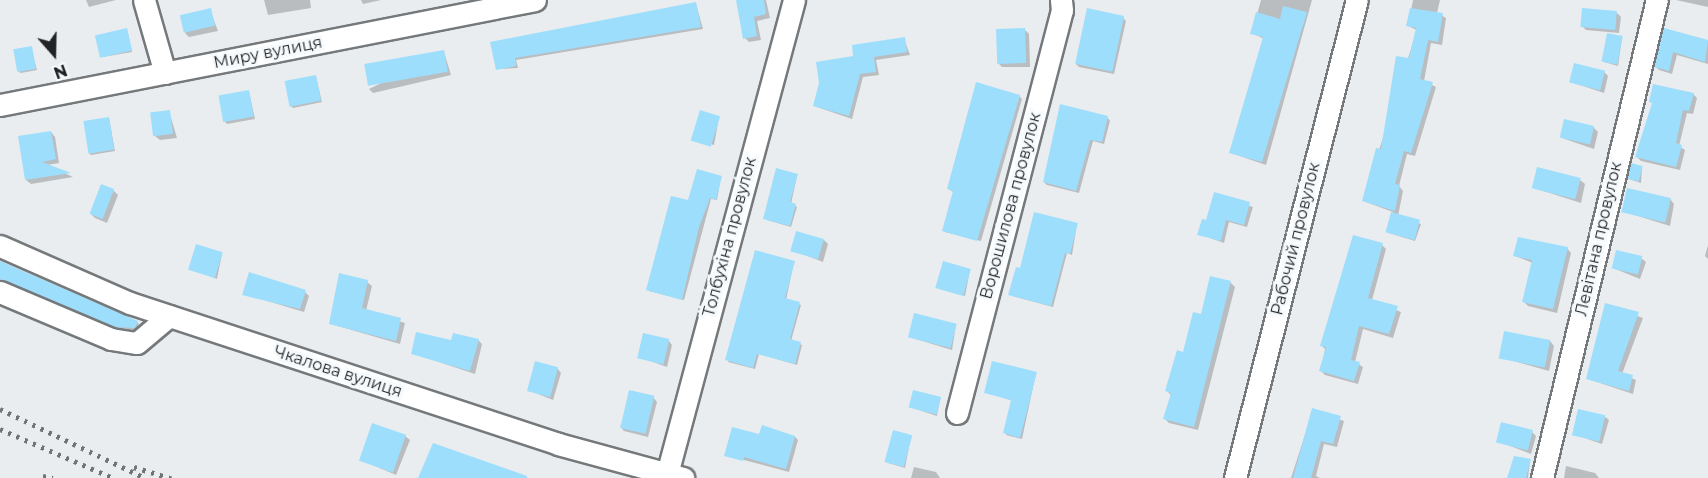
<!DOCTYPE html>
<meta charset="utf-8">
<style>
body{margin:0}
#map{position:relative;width:1708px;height:478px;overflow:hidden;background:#e9edef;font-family:Montserrat,sans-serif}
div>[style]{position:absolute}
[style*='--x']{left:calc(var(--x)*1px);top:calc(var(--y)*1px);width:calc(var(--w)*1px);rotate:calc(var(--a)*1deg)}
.shadow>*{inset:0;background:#0003}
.building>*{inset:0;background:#9edefd;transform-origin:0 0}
.roads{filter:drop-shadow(2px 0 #75797b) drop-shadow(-2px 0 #75797b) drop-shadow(0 2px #75797b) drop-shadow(0 -2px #75797b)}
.minor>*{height:21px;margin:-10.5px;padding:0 10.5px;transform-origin:10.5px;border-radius:10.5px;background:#fff}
.rail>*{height:4.5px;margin-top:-2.25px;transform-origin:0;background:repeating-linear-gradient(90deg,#717475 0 3px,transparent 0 9px)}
span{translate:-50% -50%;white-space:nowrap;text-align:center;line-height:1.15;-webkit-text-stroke:6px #f6fafd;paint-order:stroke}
.street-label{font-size:16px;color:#212324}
.north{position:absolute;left:24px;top:24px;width:60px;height:60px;-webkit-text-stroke:4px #f6fafd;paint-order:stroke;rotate:160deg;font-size:16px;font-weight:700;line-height:24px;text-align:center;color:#212324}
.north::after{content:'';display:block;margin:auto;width:21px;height:27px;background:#212324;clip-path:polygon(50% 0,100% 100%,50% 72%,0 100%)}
</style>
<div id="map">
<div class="shadow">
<div style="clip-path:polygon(86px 0,116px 0,89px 7px)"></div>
<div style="clip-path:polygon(264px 0,310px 0,311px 8px,268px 15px)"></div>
<div style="clip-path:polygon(361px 0,381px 0,363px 4px)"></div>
<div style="clip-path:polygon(737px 0,766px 0,770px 18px,757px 21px,761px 40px,749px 42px,745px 38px)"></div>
<div style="clip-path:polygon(1261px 0,1312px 0,1266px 165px,1231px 153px,1264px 39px,1252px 33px)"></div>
<div style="clip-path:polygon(1413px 0,1440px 0,1437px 13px,1446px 18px,1442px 45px,1431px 43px,1424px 81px,1436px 87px,1415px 156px,1407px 154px,1399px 186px,1403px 191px,1398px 216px,1421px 224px,1415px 241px,1389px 233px,1393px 212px,1363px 201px,1417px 30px,1408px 26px)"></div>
<div style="clip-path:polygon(1676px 0,1708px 0,1708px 7px)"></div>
<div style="clip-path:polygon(696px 4px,703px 29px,516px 60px,518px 68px,497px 69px,492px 43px)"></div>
<div style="clip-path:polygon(210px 10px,218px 31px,189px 37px,185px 33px)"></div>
<div style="clip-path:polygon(1617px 13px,1621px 17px,1619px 33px,1586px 30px,1582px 26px)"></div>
<div style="clip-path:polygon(1123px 18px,1126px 21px,1114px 74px,1079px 67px,1076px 64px)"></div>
<div style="clip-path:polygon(127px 29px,132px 52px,103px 57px,101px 55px)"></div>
<div style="clip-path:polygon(1025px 30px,1029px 34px,1030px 67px,1002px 67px,998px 63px)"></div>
<div style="clip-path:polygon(1665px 30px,1708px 41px,1708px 64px,1677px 55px,1672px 74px,1659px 70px,1656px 67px)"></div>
<div style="clip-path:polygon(1622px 38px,1618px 66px,1604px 62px,1602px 60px)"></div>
<div style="clip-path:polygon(904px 39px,910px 55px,876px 60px,879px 75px,863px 77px,852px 119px,814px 106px,820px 83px,855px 57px)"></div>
<div style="clip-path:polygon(31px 47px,37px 70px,21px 73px,19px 72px)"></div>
<div style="clip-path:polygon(444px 52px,451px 75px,373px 93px,369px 89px)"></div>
<div style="clip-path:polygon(1604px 72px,1608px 76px,1604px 93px,1571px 82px)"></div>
<div style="clip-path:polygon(316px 77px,322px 102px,293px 108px,291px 106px)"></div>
<div style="clip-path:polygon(249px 92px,255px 119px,227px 124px,225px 122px)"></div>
<div style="clip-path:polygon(1693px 94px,1697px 98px,1693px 114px,1687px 113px,1679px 146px,1685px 150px,1680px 170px,1641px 161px,1637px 157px)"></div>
<div style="clip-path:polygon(1019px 96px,1022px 99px,981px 241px,945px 232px,954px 193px,949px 189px)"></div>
<div style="clip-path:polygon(169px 111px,177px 138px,160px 140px,155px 136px)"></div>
<div style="clip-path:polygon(719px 117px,714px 145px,693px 140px)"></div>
<div style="clip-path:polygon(109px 118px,115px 151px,91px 155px,89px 153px)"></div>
<div style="clip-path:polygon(1108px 118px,1110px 121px,1104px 144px,1093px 141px,1079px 193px,1047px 185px,1044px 182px)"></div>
<div style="clip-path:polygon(1593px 127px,1598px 132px,1594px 149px,1562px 138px)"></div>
<div style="clip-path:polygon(51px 132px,55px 137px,59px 163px,47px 165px,73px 177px,31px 184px,26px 180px)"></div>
<div style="clip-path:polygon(1642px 167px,1641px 183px,1629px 179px)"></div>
<div style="clip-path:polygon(797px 176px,791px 204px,797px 207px,791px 227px,767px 220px)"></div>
<div style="clip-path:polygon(721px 177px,717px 200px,711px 199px,684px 300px,649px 291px,690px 202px)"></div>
<div style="clip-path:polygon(1580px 180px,1585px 184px,1581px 203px,1534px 188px)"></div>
<div style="clip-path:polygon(113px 190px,118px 195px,107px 223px,95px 218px,91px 214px)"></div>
<div style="clip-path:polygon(1215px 194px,1253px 207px,1247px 227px,1229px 222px,1224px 243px,1199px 234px,1207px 222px)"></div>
<div style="clip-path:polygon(1670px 199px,1674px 204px,1670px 226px,1622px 211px)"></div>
<div style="clip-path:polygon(1077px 224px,1072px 255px,1067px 253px,1053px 307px,1012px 296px,1021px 270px)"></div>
<div style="clip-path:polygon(824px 240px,828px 244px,823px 262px,792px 250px)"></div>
<div style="clip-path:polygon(1382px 245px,1386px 249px,1372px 300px,1401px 312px,1393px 338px,1363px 329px,1355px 362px,1363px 367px,1358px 384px,1325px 375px,1321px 371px,1325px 349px,1321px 345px)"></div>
<div style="clip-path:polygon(1708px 245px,1708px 259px,1705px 256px)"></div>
<div style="clip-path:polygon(1567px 248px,1571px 253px,1557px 313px,1528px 306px,1524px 302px,1533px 263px,1515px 256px)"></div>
<div style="clip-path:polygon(222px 254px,217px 279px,190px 269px)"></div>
<div style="clip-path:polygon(1641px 258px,1646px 262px,1640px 279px,1613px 268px)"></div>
<div style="clip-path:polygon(794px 262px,786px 300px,801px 305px,791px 341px,802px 345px,797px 365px,759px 354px,755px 369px,728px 362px)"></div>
<div style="clip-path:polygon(0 263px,137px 322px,139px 324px,135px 331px,118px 328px,0 280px)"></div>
<div style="clip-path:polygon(970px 270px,965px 296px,938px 287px)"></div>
<div style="clip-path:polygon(367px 282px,372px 286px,366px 311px,405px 323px,400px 344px,331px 324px)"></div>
<div style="clip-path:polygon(1230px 282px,1235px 287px,1198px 430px,1169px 423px,1165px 419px,1171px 395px,1167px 391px,1202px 316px)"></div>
<div style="clip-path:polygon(305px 292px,309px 296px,304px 312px,244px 294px)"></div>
<div style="clip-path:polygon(1606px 305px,1643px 318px,1622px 374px,1636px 380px,1633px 394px,1588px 379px)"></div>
<div style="clip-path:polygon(956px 325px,952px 350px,909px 337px)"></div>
<div style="clip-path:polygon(478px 340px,482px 344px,475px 374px,412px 353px,453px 342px)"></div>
<div style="clip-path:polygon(668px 340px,672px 345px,667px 367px,639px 357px)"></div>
<div style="clip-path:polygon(1550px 341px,1554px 346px,1549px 371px,1499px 357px)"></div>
<div style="clip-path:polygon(557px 368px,561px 373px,553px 400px,528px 390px)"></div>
<div style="clip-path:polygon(1036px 373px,1022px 439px,1006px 435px,1013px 401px,985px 392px)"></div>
<div style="clip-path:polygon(653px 397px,657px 402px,648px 437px,624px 431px,620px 426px)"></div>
<div style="clip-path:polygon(940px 399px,937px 416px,910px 407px)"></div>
<div style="clip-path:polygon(1313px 410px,1344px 421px,1337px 447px,1324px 444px,1316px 476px,1320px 478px,1291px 478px)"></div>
<div style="clip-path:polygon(1604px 416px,1609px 420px,1602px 444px,1573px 434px)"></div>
<div style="clip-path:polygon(1532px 432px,1536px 436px,1531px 454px,1497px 441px)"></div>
<div style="clip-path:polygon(405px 436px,410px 440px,396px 475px,361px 460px)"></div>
<div style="clip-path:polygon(760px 436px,795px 437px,798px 440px,789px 472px,725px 455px)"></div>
<div style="clip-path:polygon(911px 436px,905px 468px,888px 463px,886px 461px)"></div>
<div style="clip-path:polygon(1530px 461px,1528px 478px,1510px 478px)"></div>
<div style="clip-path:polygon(1566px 466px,1595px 473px,1599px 478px,1564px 478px)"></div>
<div style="clip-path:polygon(914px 467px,936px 472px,940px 478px,911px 478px)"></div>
</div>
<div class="building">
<div style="clip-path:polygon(736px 0,764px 0,766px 14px,754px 17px,757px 36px,743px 39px)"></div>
<div style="clip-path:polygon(696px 2px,701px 27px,515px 58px,516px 66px,496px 70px,490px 42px)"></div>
<div style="clip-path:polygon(1283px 6px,1307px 12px,1262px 162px,1229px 153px,1263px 37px,1250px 34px,1256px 12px,1280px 19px)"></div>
<div style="left:211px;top:8px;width:18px;height:32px;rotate:77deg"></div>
<div style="left:1087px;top:8px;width:38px;height:57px;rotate:12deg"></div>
<div style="clip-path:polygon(1410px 8px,1443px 13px,1438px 42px,1428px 40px,1420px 79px,1433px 82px,1411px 153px,1404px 151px,1395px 184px,1400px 185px,1395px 211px,1362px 201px,1376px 148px,1381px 149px,1396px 56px,1409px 58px,1416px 28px,1406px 26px)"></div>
<div style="left:1582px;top:8px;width:35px;height:19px;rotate:5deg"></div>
<div style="left:127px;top:28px;width:23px;height:33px;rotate:77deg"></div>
<div style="left:1025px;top:28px;width:35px;height:29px;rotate:88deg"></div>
<div style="clip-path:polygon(1664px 28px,1708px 40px,1705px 62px,1673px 52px,1669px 71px,1654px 67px)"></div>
<div style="left:1607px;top:33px;width:16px;height:29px;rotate:11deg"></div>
<div style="clip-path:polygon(905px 37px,907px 52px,874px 57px,876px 72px,860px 74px,849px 116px,813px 106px,819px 83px,816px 62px,853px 56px,852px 45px)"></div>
<div style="left:32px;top:46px;width:23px;height:19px;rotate:80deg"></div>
<div style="left:444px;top:50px;width:22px;height:81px;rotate:80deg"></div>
<div style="left:1574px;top:63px;width:32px;height:20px;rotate:14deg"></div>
<div style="left:316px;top:75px;width:26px;height:32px;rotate:79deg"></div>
<div style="clip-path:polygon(976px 82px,1020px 95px,977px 241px,942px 231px,953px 191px,947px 189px)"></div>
<div style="clip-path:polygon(1653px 84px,1694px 93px,1689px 111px,1683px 110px,1676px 143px,1682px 145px,1676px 167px,1635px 157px,1652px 103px,1649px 102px)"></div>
<div style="left:249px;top:90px;width:27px;height:31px;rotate:80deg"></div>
<div style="clip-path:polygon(1060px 104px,1108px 116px,1102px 142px,1090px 140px,1076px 191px,1043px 182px)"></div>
<div style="left:170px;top:110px;width:24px;height:20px;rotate:83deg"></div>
<div style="left:700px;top:110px;width:21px;height:32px;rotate:17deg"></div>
<div style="left:109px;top:117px;width:33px;height:26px;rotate:81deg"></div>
<div style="left:1564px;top:119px;width:31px;height:19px;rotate:13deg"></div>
<div style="clip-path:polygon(51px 131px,56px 159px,42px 162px,71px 173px,25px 180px,18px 136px)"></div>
<div style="left:1631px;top:163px;width:12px;height:16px;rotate:14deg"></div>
<div style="left:1537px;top:167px;width:45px;height:22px;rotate:14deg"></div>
<div style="clip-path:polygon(776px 168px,798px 174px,790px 202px,796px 204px,790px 226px,763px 219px)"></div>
<div style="clip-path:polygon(697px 169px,722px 176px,716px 200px,710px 198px,699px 227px,682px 300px,646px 290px,671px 196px,688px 200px)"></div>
<div style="left:101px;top:184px;width:14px;height:32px;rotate:21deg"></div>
<div style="left:1627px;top:188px;width:45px;height:25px;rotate:13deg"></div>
<div style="clip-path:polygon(1214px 192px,1250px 202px,1244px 225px,1226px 220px,1221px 241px,1197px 235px,1202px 219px,1206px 220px)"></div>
<div style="clip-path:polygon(1034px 212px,1078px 223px,1070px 254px,1065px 253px,1051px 306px,1008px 295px,1016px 267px,1020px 268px)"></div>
<div style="left:1391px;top:212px;width:30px;height:21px;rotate:15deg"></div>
<div style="left:796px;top:231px;width:29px;height:21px;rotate:16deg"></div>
<div style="clip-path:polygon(1353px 235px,1383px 243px,1368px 298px,1398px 306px,1389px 334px,1359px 326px,1351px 360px,1360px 362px,1354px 381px,1319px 371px,1326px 347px,1320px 346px)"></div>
<div style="clip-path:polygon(1518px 237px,1568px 247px,1553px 309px,1522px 302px,1532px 260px,1513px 256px)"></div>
<div style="left:196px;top:244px;width:28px;height:27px;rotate:17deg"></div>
<div style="clip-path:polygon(755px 250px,795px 261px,785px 298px,800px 302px,790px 339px,801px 342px,795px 364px,757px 354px,753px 368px,725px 360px)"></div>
<div style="left:1616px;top:250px;width:27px;height:19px;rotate:13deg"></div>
<div style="clip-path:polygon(0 261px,138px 321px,135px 328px,115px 327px,0 279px)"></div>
<div style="left:943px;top:261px;width:29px;height:28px;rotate:16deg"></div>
<div style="clip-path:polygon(249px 272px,306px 290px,300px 309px,242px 295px)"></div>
<div style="clip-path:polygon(339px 273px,368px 280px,362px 308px,401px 318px,396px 341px,329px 324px)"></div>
<div style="clip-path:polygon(1210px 276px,1231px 281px,1194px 427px,1163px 419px,1171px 393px,1165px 391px,1177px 350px,1183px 352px,1193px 312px,1201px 314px)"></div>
<div style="clip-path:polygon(1605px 303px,1639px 312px,1618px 371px,1633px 375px,1629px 391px,1586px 379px)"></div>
<div style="left:914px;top:313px;width:44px;height:25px;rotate:14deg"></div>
<div style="left:1504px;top:331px;width:47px;height:28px;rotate:11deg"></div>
<div style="clip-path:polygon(416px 332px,451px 340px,453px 333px,479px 339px,470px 371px,411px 354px)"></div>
<div style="left:643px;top:333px;width:27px;height:26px;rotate:13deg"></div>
<div style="left:535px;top:361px;width:24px;height:31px;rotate:15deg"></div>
<div style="clip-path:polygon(992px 361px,1037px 372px,1020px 438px,1003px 433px,1011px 400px,984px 393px)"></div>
<div style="left:629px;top:390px;width:26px;height:39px;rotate:13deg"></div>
<div style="left:913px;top:390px;width:29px;height:18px;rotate:14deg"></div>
<div style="clip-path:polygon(1312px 408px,1341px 416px,1333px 444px,1321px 441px,1311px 478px,1293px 478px)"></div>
<div style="left:1578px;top:409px;width:28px;height:27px;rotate:13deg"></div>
<div style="left:1501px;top:422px;width:33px;height:21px;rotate:14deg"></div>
<div style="left:372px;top:423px;width:36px;height:40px;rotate:19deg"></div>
<div style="clip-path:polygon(762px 425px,795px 436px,786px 469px,744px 457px,743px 461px,724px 456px,732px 427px,759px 434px)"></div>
<div style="left:893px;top:430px;width:20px;height:33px;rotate:15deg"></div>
<div style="clip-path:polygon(433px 443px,527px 476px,527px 478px,418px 478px)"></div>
<div style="clip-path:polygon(1514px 456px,1531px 459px,1526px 478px,1507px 478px)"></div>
</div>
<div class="roads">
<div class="minor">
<div style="--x:144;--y:0;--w:76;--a:74"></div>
<div style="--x:0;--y:105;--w:545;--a:-11.1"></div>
<div style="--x:0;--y:246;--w:142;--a:23.7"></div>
<div style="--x:130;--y:303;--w:451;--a:18.2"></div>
<div style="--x:558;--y:444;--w:130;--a:15.2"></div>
<div style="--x:0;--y:292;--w:121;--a:22.9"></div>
<div style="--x:111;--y:339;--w:26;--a:9"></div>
<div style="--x:137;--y:343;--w:42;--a:-40.2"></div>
<div style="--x:957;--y:413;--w:416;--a:-75.4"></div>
<div style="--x:1062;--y:10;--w:10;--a:-96"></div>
<div style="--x:667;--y:474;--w:491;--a:-75"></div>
<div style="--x:1235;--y:478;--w:493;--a:-75.7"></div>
<div style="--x:1542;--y:478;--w:492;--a:-76.5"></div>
</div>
</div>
<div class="rail">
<div style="--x:0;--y:409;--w:161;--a:25.4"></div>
<div style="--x:0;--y:429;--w:123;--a:23.4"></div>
<div style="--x:134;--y:467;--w:39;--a:17"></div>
<div style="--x:43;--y:476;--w:10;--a:11"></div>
</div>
<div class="street-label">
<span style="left:268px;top:53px;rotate:-11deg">Миру вулиця</span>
<span style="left:1011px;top:206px;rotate:-75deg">Ворошилова провулок</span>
<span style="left:730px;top:237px;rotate:-75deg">Толбухіна провулок</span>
<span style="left:1296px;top:239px;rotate:-76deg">Рабочий провулок</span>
<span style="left:1599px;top:239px;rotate:-77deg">Левітана провулок</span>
<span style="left:338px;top:372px;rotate:18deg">Чкалова вулиця</span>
</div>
<div class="north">N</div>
</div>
